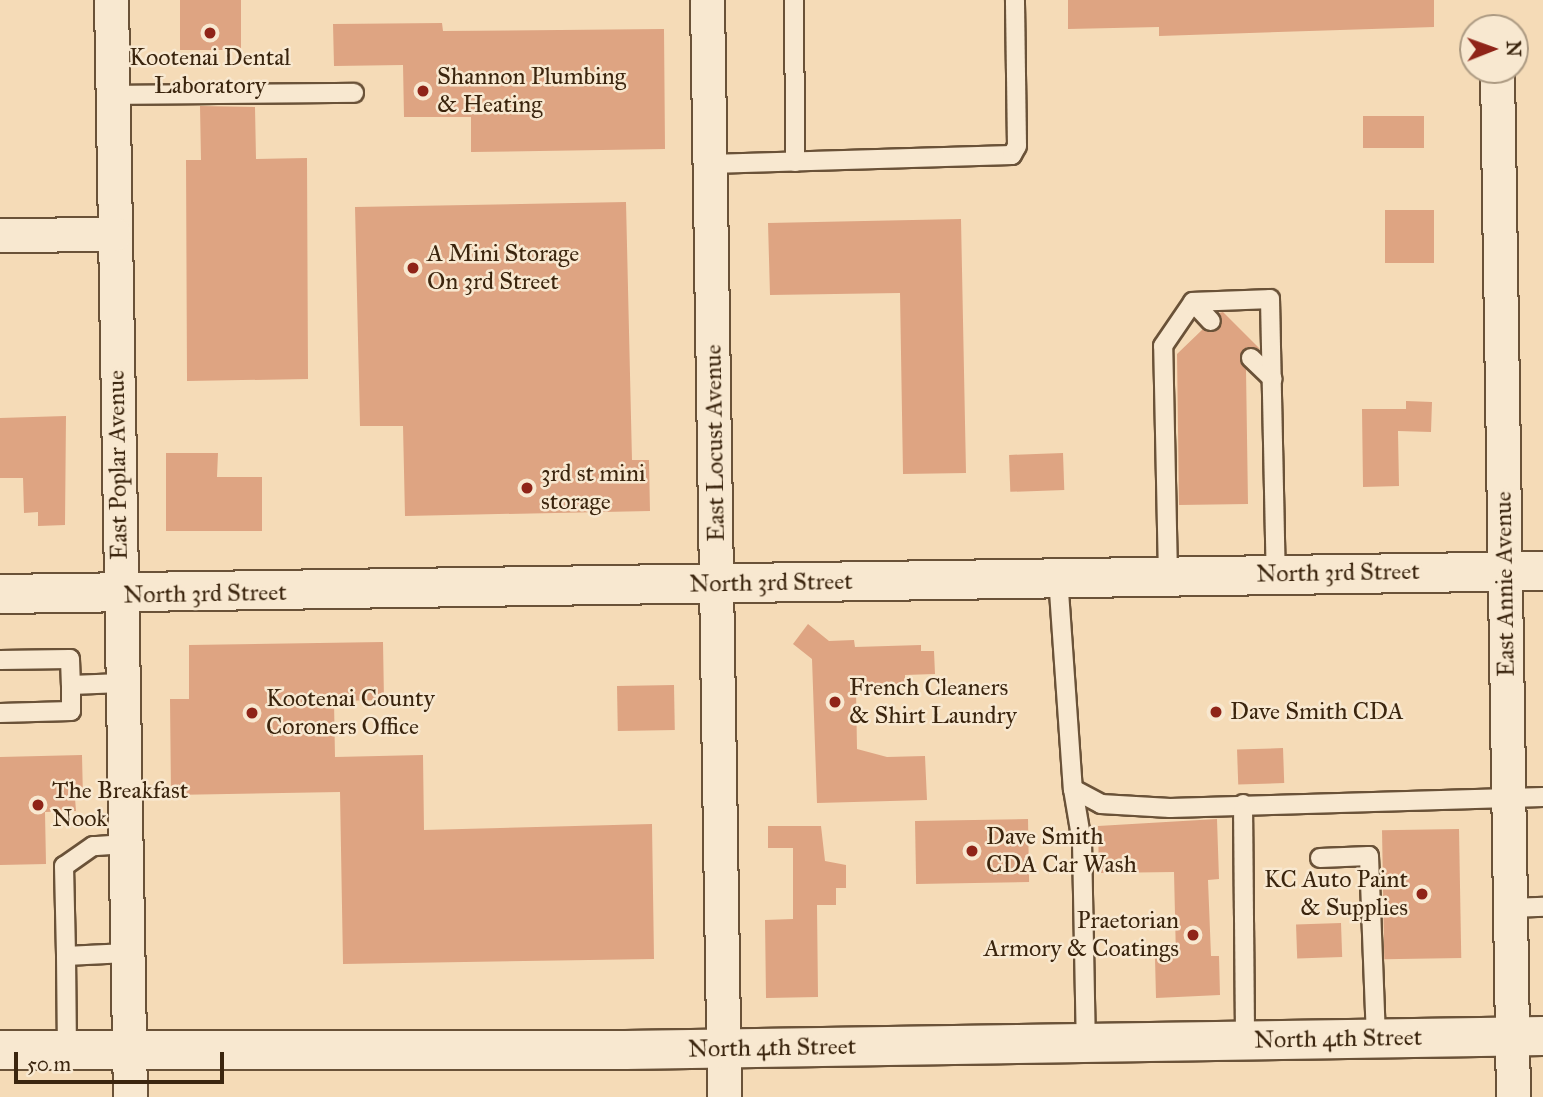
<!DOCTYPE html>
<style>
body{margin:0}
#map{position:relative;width:1543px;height:1097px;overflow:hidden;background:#f5dbb7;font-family:"IM FELL Great Primer",serif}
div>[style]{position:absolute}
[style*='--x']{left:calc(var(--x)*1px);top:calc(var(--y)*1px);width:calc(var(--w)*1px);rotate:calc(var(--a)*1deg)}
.building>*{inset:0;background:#dea482;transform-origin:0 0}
.roads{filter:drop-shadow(2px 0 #6a5238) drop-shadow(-2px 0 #6a5238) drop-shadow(0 2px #6a5238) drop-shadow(0 -2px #6a5238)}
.service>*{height:18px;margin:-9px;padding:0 9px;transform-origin:9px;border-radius:9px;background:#f8e8d0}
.minor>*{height:33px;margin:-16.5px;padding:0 16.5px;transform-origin:16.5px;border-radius:16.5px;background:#f8e8d0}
.secondary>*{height:38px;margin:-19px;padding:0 19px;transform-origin:19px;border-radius:19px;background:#f8e8d0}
.dots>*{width:19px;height:19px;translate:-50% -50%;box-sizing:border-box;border:4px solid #f8e8d0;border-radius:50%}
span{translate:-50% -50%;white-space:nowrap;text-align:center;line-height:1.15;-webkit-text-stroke:5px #f8e8d0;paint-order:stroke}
.poi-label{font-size:24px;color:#3b250e}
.left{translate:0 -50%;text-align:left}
.right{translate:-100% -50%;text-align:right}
.street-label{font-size:24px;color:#3b250e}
.north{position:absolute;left:1459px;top:14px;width:70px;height:70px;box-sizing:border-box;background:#f8e8d0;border:2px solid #ac9a82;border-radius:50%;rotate:89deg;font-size:19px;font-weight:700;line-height:28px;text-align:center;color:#3b250e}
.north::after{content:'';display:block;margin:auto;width:24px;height:32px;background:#8f2418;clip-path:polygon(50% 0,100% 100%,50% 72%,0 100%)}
.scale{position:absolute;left:14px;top:1052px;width:210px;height:32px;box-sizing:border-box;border:4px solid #3b250e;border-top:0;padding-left:9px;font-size:21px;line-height:24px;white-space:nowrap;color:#3b250e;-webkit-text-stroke:5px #f8e8d0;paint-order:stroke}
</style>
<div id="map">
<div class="building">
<div style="left:180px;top:0;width:61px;height:50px"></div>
<div style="clip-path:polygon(1068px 0,1434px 0,1434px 27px,1159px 36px,1159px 27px,1068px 29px)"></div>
<div style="clip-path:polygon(442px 23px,443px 31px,664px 29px,665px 149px,471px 152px,471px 117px,404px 117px,403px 65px,334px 66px,333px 24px)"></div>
<div style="clip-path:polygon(200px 106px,255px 107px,256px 159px,307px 158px,308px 379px,187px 381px,186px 160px,201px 160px)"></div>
<div style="left:1363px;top:116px;width:61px;height:32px"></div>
<div style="clip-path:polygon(626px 202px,632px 460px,649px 460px,650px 511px,405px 516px,403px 426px,360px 426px,355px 207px)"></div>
<div style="left:1434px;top:210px;width:53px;height:49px;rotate:90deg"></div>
<div style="clip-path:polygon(961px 219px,966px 473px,903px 474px,900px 293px,770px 295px,768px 223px)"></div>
<div style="clip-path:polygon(1223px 312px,1260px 349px,1247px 347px,1240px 356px,1246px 369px,1248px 504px,1179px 505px,1177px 354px,1203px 329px,1218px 330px,1219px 313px)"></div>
<div style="clip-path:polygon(1406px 401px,1432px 402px,1431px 432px,1398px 431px,1399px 486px,1363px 487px,1362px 409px,1406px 409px)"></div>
<div style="clip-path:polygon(66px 416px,65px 525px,38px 526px,38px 512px,24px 513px,23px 478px,0 478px,0 418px)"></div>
<div style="clip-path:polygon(166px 453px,218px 453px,217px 477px,262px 477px,262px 531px,166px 531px)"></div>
<div style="left:1063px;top:453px;width:37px;height:54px;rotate:88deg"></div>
<div style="clip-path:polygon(808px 624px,829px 641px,854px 640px,855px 647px,921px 645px,921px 651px,934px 651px,935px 674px,905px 675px,905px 687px,856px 688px,857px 749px,887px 757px,925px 756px,927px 800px,817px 803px,812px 659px,793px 644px)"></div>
<div style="clip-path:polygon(383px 642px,384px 700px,334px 701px,335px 757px,423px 755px,424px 830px,652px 824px,654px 959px,343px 964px,340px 792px,171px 795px,170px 699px,189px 699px,189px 645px)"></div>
<div style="left:674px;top:685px;width:45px;height:57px;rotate:89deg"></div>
<div style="left:1283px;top:748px;width:35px;height:46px;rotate:88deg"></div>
<div style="clip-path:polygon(82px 755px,83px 798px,75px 798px,76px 811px,45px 812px,46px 864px,0 865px,0 757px)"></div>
<div style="left:1028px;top:819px;width:63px;height:113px;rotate:89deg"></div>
<div style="clip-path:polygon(1217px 819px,1219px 879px,1208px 880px,1211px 956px,1219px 956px,1220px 995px,1156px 998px,1155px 958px,1176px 958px,1174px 872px,1099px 873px,1098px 826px)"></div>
<div style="clip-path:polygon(768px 826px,821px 826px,825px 861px,846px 865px,846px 888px,836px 888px,836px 905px,817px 905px,818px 997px,766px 998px,765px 920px,793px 919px,793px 848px,768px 848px)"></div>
<div style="left:1459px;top:829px;width:129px;height:77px;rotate:89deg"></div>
<div style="left:1341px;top:923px;width:34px;height:45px;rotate:88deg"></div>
</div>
<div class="roads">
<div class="service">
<div style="--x:794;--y:0;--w:162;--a:89.6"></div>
<div style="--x:112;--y:95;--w:242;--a:-0.5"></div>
<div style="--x:710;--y:164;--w:302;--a:-1.7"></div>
<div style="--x:1012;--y:155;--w:10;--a:-61"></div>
<div style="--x:1017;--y:146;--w:146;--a:-90.8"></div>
<div style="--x:1193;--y:302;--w:26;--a:47"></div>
<div style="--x:1251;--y:358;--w:30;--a:44"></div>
<div style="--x:1168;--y:576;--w:230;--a:-91.2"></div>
<div style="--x:1163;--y:346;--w:53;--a:-55.7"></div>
<div style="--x:1193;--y:302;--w:77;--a:-2.2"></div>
<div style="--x:1270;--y:299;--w:275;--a:88.8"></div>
<div style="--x:1058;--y:577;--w:213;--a:86"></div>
<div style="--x:1073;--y:789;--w:32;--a:28"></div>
<div style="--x:1101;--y:804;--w:69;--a:3.3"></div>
<div style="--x:1170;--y:808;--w:373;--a:-1.7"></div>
<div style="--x:0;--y:660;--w:70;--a:-0.8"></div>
<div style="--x:70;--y:659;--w:26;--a:88"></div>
<div style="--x:71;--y:685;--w:51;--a:-2.2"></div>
<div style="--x:0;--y:713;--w:71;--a:-1.6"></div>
<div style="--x:71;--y:711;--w:26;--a:-90"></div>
<div style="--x:1073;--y:789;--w:54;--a:80.4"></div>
<div style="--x:1082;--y:842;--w:201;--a:88.9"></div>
<div style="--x:1243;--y:804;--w:237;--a:89.5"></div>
<div style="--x:125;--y:844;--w:32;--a:176"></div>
<div style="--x:93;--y:846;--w:35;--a:145"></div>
<div style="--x:64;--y:866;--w:90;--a:88.7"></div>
<div style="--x:66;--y:956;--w:61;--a:-2.8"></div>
<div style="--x:1320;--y:858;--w:49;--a:-2.3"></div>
<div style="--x:1369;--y:856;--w:182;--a:87.8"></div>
<div style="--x:1510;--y:908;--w:33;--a:-2"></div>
<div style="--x:66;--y:956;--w:93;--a:89.4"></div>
</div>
<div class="minor">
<div style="--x:111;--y:0;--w:1097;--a:89.01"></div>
<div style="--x:707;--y:0;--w:1097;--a:89.11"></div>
<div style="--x:1497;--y:70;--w:1027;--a:89.11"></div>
<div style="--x:0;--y:235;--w:114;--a:-0.5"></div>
</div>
<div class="secondary">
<div style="--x:0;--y:594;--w:1543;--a:-0.85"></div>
<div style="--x:0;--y:1050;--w:625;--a:0"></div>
<div style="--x:625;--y:1050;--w:918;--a:-0.87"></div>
</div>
</div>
<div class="dots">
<div style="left:210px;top:33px;background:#8f2418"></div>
<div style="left:423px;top:91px;background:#8f2418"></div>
<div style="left:413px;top:268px;background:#8f2418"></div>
<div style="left:527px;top:488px;background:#8f2418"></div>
<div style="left:835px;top:702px;background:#8f2418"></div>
<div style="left:1216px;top:712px;background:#8f2418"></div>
<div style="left:252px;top:713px;background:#8f2418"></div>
<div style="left:38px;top:805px;background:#8f2418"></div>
<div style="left:972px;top:851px;background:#8f2418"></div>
<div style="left:1422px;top:894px;background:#8f2418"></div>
<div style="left:1193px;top:935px;background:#8f2418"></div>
</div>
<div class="poi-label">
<span style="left:210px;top:72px">Kootenai Dental<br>Laboratory</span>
<span class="left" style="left:437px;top:91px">Shannon Plumbing<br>&amp; Heating</span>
<span class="left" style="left:427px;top:268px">A Mini Storage<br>On 3rd Street</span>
<span class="left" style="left:541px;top:488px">3rd st mini<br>storage</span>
<span class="left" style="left:849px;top:702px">French Cleaners<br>&amp; Shirt Laundry</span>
<span class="left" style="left:266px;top:713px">Kootenai County<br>Coroners Office</span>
<span class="left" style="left:1230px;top:712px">Dave Smith CDA</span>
<span class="left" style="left:52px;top:805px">The Breakfast<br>Nook</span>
<span class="left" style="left:986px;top:851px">Dave Smith<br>CDA Car Wash</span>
<span class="right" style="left:1408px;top:894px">KC Auto Paint<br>&amp; Supplies</span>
<span class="right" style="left:1179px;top:935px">Praetorian<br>Armory &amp; Coatings</span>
</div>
<div class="street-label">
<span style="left:715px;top:443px;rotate:-91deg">East Locust Avenue</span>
<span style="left:118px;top:465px;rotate:-91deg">East Poplar Avenue</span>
<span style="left:1338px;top:573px;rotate:-1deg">North 3rd Street</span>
<span style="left:771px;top:583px;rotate:-1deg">North 3rd Street</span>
<span style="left:1505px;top:584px;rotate:-91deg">East Annie Avenue</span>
<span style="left:205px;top:594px;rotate:-1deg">North 3rd Street</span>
<span style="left:1338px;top:1039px;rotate:-1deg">North 4th Street</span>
<span style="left:772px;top:1048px;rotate:-1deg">North 4th Street</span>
</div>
<div class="north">N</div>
<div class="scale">50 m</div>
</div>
